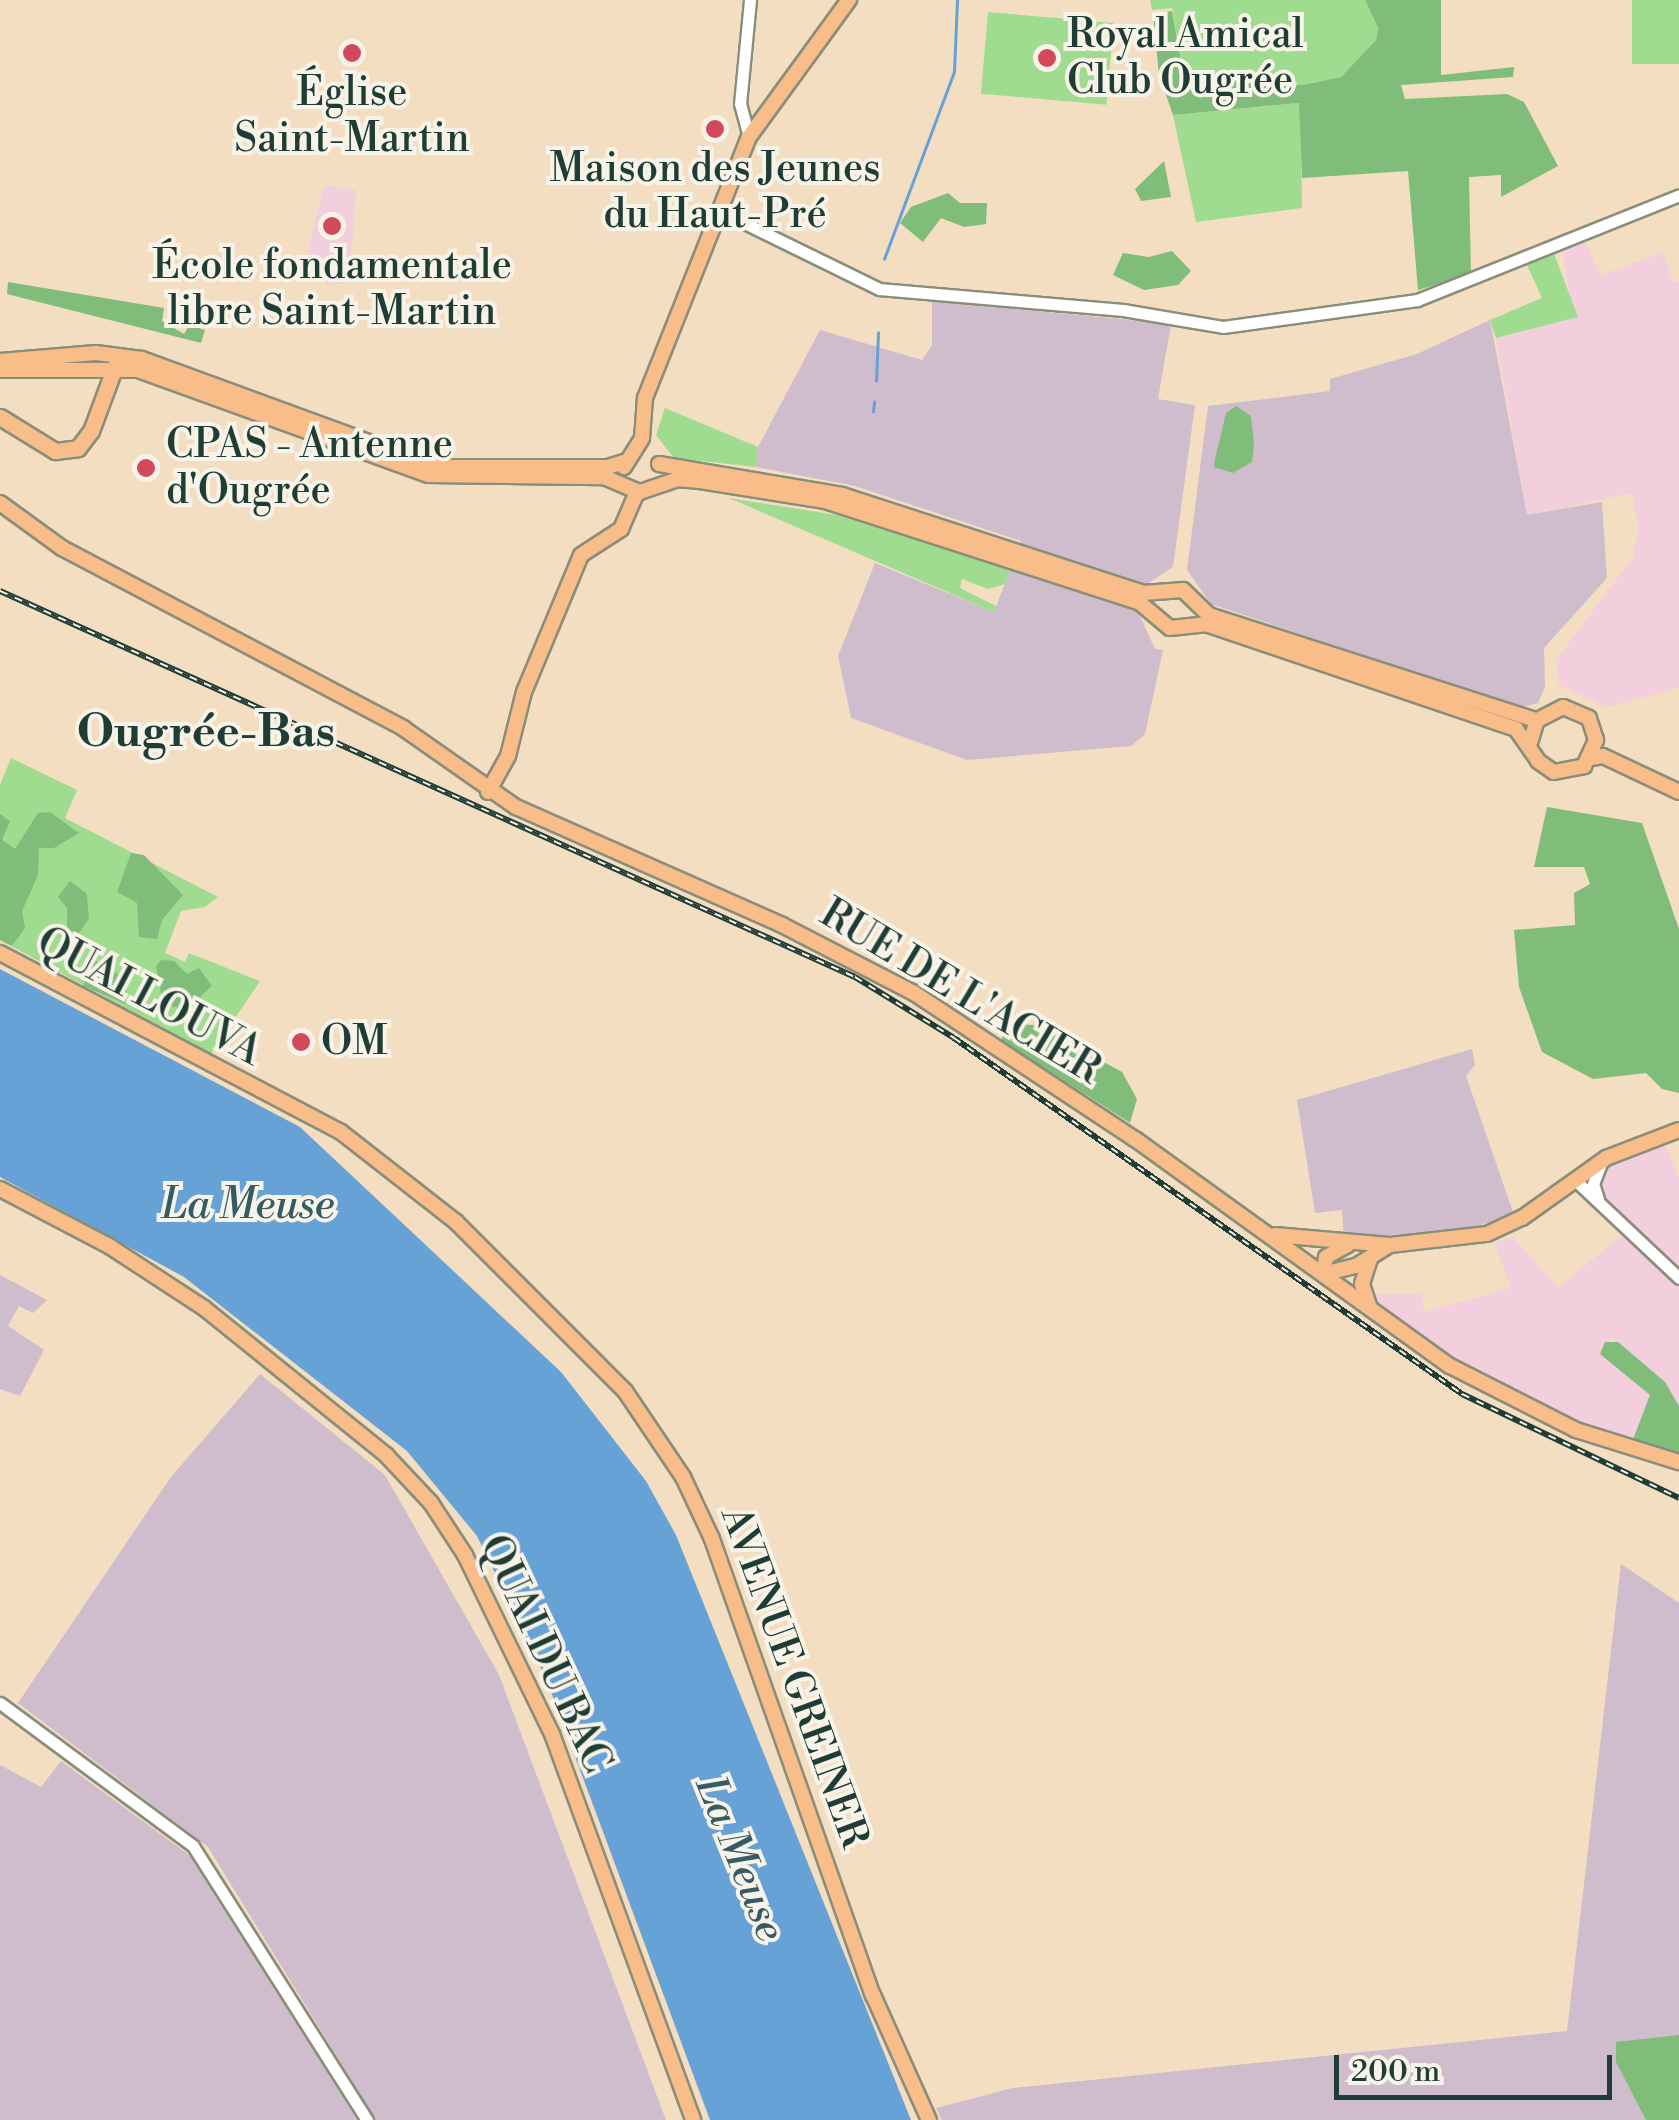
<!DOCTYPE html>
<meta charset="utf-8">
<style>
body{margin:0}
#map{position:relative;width:1679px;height:2120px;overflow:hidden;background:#f3dec2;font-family:"Libre Bodoni",serif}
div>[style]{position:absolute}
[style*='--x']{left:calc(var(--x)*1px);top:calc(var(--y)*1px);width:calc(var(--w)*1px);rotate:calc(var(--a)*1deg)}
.built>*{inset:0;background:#f3cfde}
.industrial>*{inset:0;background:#cfbdce}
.green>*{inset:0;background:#a0dc90;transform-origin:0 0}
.forest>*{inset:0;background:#80bc7a}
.water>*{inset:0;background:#67a2d7}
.stream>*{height:2.5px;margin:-1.25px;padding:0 1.25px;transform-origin:1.25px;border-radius:1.25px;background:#67a2d7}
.roads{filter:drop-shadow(2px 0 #898e7b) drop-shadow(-2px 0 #898e7b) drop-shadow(0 2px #898e7b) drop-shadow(0 -2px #898e7b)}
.minor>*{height:11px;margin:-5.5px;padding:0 5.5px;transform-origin:5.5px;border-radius:5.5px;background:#fff}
.major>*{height:14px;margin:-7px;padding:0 7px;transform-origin:7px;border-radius:7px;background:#f9bd89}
.highway>*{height:15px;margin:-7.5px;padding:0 7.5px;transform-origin:7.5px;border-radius:7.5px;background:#f9bd89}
.rail>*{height:6px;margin-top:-3px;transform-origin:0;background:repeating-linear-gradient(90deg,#f7f3e8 0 8px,#1f3d34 0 16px);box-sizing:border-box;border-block:2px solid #1f3d34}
.dots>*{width:28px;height:28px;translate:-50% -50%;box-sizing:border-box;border:5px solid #f7f3e8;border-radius:50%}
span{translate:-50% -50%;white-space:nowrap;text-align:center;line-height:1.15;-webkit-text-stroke:8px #f7f3e8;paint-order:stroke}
.poi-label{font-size:40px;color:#1f3d34}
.left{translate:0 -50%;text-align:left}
.street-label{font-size:40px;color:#1f3d34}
.water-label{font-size:42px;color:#355b65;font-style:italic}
.quarter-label{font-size:45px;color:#1f3d34;font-weight:700}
.scale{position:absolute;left:1334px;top:2055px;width:278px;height:45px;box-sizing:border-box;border:5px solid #1f3d34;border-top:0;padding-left:12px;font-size:30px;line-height:35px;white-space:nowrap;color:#1f3d34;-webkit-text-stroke:8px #f7f3e8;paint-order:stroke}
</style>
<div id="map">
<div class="built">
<div style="clip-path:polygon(324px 185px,356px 190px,350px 281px,333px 285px,302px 274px)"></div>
<div style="clip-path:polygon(1584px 240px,1600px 275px,1664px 252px,1673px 282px,1679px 281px,1679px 688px,1607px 707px,1559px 685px,1556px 660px,1633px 557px,1638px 527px,1632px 493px,1527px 516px,1496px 338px,1573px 318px,1562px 250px)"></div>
<div style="clip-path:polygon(1664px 1143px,1679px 1178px,1679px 1406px,1611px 1338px,1608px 1351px,1652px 1395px,1632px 1444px,1578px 1425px,1451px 1360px,1377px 1309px,1371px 1295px,1422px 1293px,1424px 1312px,1511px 1288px,1494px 1243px,1513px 1237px,1558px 1288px,1631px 1227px,1596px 1188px,1604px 1165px)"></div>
</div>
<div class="industrial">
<div style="clip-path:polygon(932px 301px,1171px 324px,1158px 399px,1195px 405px,1173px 567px,1150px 582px,1139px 614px,1155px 649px,1163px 650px,1145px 734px,1131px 746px,967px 760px,851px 718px,838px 656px,875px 563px,994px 612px,1021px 541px,855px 486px,756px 467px,758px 447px,820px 330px,922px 360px,932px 345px)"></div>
<div style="clip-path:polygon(1490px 320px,1527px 515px,1602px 502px,1607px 578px,1544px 648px,1545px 687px,1538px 703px,1519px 708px,1211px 604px,1187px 570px,1208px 406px,1330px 391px,1330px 379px,1417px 354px)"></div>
<div style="clip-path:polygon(1472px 1049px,1475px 1065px,1466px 1076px,1514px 1215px,1457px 1232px,1344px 1237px,1342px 1210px,1315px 1213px,1297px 1100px)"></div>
<div style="clip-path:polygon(0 1275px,47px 1300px,33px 1313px,19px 1306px,8px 1326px,44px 1350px,20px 1396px,0 1389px)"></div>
<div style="clip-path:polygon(260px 1374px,385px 1475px,499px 1675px,666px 2120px,376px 2120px,208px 1847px,18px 1703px,171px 1477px)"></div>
<div style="clip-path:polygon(1621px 1564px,1679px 1603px,1679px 2120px,942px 2120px,936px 2108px,1013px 2088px,1567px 2031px)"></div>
<div style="clip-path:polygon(61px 1761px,189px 1855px,357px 2120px,0 2120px,0 1765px,41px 1787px)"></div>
</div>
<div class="green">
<div style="clip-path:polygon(1150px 0,1365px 0,1378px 28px,1376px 40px,1341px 77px,1303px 85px,1190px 80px,1184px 78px,1172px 8px,1152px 10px)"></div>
<div style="left:1632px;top:0;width:47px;height:64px"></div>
<div style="left:988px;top:12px;width:126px;height:82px;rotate:5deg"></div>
<div style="clip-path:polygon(1300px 103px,1302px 208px,1196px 222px,1173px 115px)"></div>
<div style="clip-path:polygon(1553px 251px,1578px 317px,1496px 338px,1490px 320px,1542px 298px,1526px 263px)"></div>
<div style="clip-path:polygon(665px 408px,758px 447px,756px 467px,674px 458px,656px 435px)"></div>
<div style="clip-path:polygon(729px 498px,837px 515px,1010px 570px,1005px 584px,988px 589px,962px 579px,960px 588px,996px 606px,994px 612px)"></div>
<div style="clip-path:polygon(11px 758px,77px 790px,65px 818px,218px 897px,205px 907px,181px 911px,165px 953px,185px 962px,189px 953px,260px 981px,211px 1054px,0 940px,0 785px)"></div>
</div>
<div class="forest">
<div style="clip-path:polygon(1365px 0,1441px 0,1441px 75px,1514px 67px,1513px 77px,1401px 85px,1405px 99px,1507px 94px,1524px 102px,1558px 166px,1501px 197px,1501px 175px,1469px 177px,1471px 274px,1418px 290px,1408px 171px,1302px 178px,1299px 103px,1173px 115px,1159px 75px,1153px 14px,1172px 11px,1184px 78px,1303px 85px,1341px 77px,1376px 40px,1378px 28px)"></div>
<div style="clip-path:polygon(1164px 161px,1171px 197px,1141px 201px,1135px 189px)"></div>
<div style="clip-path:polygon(948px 193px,960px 203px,987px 203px,986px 224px,964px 227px,941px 218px,923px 242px,900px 223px,911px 207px)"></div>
<div style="clip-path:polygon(1172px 251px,1191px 271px,1178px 285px,1144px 290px,1113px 275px,1123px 253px,1149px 257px)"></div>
<div style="clip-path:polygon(8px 282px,164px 308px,162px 321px,184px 334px,196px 315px,195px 327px,205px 330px,201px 343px,7px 294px)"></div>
<div style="clip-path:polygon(1236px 406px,1251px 416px,1254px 444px,1252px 462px,1233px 473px,1214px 467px,1215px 459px,1226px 413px)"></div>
<div style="clip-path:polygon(1547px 807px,1642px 823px,1679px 929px,1679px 1093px,1662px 1089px,1646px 1073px,1593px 1079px,1542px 1052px,1519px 987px,1514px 930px,1575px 925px,1574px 893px,1590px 884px,1584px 867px,1534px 867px)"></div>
<div style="clip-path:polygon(50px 812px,79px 833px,54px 848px,39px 848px,38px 875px,22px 911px,25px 928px,12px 946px,0 940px,0 814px,10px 821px,2px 840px,15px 849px,38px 813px)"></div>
<div style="clip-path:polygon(131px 853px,144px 855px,183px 895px,162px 920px,157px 939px,139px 937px,137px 903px,117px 892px)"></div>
<div style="clip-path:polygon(70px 881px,87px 894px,89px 919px,79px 933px,67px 930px,67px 908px,58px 897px)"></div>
<div style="clip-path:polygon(93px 959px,126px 979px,126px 1004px,83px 986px)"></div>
<div style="clip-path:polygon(161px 960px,174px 961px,187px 974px,199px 968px,212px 986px,186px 1010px,171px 1006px,162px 1000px,156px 966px)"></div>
<div style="clip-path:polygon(1008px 1024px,1035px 1025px,1122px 1072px,1137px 1099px,1130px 1123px,1001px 1040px)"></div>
<div style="clip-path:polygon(1605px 1342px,1618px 1342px,1665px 1382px,1679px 1406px,1679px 1454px,1632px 1442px,1650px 1395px,1600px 1354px)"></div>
<div style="clip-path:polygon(1679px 2035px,1679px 2120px,1646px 2120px,1616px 2062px,1616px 2042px)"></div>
</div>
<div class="water">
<div style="clip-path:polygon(0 969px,300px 1127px,561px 1372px,646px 1481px,676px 1535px,911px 2120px,710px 2120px,547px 1681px,477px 1536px,407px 1451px,184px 1277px,0 1177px)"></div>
</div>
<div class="stream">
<div style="--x:884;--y:259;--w:200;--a:-69.5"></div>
<div style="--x:954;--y:72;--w:72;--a:-87.6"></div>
<div style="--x:876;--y:381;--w:48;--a:-87.6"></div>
<div style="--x:873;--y:412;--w:10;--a:-84"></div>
</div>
<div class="roads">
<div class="minor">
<div style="--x:749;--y:137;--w:34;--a:-105"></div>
<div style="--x:740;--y:104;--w:104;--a:-84.5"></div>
<div style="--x:720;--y:211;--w:177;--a:26.1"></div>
<div style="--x:879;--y:289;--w:245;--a:4.9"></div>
<div style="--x:1123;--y:310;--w:101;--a:9.6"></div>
<div style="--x:1223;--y:327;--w:196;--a:-7.9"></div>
<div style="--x:1417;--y:300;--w:282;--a:-21.8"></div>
<div style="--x:1574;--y:1179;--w:144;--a:43.3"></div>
<div style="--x:1598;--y:1199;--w:16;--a:-108"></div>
<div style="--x:1593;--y:1184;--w:25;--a:-69"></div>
<div style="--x:0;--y:1703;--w:240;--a:36.5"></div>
<div style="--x:193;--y:1846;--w:325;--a:57.6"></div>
</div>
<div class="major">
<div style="--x:0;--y:361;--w:96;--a:-4.8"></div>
<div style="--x:96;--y:353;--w:46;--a:7.4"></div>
<div style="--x:142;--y:359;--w:314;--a:20.1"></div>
<div style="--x:437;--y:467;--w:171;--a:0"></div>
<div style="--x:608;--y:467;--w:20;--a:-18"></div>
<div style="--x:0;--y:370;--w:138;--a:0"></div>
<div style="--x:138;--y:370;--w:308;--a:19.9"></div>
<div style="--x:428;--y:475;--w:176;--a:0.7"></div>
<div style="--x:604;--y:477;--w:39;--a:23"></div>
<div style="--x:640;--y:492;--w:39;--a:-19"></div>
<div style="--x:677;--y:479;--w:23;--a:5"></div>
<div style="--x:700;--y:481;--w:127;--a:9.1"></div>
<div style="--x:825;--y:501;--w:331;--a:17.9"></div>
<div style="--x:1140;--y:603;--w:39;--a:40"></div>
<div style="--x:1170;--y:628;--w:36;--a:-6"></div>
<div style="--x:1206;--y:624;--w:327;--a:18.7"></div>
<div style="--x:1516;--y:729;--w:39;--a:55"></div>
<div style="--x:1538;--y:761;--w:19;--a:35"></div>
<div style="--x:1554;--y:772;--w:31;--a:-11"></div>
<div style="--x:1584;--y:766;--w:29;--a:-65"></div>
<div style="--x:1596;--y:740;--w:23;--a:-108"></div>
<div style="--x:1589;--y:718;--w:28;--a:-157"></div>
<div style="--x:1563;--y:707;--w:29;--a:153"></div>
<div style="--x:1537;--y:720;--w:24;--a:107"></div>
<div style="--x:659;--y:464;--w:186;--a:9.6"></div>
<div style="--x:842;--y:495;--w:317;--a:18"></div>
<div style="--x:1143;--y:593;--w:40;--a:-4.3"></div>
<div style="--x:1183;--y:590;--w:36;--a:44"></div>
<div style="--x:1209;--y:615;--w:344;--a:17.8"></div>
<div style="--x:624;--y:467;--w:34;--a:-58"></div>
<div style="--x:642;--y:438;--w:40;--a:-85.7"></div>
<div style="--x:645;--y:398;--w:281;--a:-68.3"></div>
<div style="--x:749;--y:137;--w:170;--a:-53.9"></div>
<div style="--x:0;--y:503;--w:77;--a:36"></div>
<div style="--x:62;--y:548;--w:386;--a:27.8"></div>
<div style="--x:403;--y:728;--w:138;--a:35"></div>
<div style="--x:516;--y:807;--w:291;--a:23.9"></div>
<div style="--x:782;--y:925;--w:148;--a:27.3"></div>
<div style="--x:914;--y:993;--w:265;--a:33.5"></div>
<div style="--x:1135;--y:1139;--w:388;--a:35.8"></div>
<div style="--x:1450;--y:1366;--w:141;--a:26.9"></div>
<div style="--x:1576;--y:1430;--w:108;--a:17.3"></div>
<div style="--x:1591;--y:758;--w:12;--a:-9"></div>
<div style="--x:1603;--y:756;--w:84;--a:25.3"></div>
<div style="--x:488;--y:792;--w:41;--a:-60.9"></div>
<div style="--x:508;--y:756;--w:66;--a:-76"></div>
<div style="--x:524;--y:692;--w:148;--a:-67.4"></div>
<div style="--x:581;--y:555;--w:48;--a:-33"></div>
<div style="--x:621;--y:529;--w:40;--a:-66.6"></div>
<div style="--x:0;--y:953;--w:385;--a:27.7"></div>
<div style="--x:341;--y:1132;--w:146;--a:38"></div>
<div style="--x:456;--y:1222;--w:239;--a:45"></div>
<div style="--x:625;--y:1391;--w:104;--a:56"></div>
<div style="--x:683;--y:1477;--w:68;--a:64.9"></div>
<div style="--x:712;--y:1539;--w:484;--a:70.6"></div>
<div style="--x:873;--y:1995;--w:137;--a:65.9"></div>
<div style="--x:0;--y:1189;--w:123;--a:27.6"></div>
<div style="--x:109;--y:1246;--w:113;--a:33.1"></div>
<div style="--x:204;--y:1308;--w:234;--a:38.9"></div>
<div style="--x:386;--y:1455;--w:66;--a:46.8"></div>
<div style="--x:431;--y:1503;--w:62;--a:56.8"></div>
<div style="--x:465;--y:1555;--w:199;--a:64.1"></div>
<div style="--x:552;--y:1734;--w:411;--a:69.9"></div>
<div style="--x:1275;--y:1235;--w:115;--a:5"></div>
<div style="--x:1390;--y:1245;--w:98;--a:-6.5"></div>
<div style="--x:1487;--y:1234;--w:38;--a:-25"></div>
<div style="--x:1522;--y:1218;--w:103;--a:-35.5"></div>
<div style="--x:1606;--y:1158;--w:78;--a:-21"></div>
<div style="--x:1370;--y:1259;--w:26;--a:108"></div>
<div style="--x:1362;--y:1284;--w:26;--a:72"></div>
<div style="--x:1323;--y:1274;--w:34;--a:-14"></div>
<div style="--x:1356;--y:1266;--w:39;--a:-32"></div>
<div style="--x:1323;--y:1274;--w:17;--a:-80"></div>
<div style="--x:1326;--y:1257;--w:25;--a:-29"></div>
</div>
<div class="highway">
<div style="--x:0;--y:417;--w:65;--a:31.7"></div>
<div style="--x:55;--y:451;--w:23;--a:-7"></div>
<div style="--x:78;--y:448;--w:21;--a:-53"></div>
<div style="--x:91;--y:431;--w:69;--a:-69.7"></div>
</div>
</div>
<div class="rail">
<div style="--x:0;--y:591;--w:938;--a:24.3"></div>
<div style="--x:855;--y:977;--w:116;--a:31.6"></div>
<div style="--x:954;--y:1038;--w:620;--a:35.02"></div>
<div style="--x:1462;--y:1394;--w:241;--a:25.6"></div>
</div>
<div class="dots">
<div style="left:352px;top:53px;background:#d1495b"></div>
<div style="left:1047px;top:58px;background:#d1495b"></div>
<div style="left:715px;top:129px;background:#d1495b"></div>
<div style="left:332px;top:226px;background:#d1495b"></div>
<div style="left:146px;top:468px;background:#d1495b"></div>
<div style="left:301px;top:1042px;background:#d1495b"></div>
</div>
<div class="poi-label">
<span class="left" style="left:1067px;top:58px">Royal Amical<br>Club Ougrée</span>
<span style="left:352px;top:116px">Église<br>Saint-Martin</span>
<span style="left:715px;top:192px">Maison des Jeunes<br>du Haut-Pré</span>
<span style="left:332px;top:289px">École fondamentale<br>libre Saint-Martin</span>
<span class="left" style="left:166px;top:468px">CPAS - Antenne<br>d'Ougrée</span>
<span class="left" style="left:321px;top:1042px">OM</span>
</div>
<div class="street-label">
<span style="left:960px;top:992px;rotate:31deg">RUE DE L'ACIER</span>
<span style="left:149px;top:997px;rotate:28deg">QUAI LOUVA</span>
<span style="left:545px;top:1654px;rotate:65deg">QUAI DU BAC</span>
<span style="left:794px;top:1677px;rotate:70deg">AVENUE GREINER</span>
</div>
<div class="water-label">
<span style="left:248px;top:1206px">La Meuse</span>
<span style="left:739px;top:1859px;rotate:68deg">La Meuse</span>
</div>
<div class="quarter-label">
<span style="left:206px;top:733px">Ougrée-Bas</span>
</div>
<div class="scale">200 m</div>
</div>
